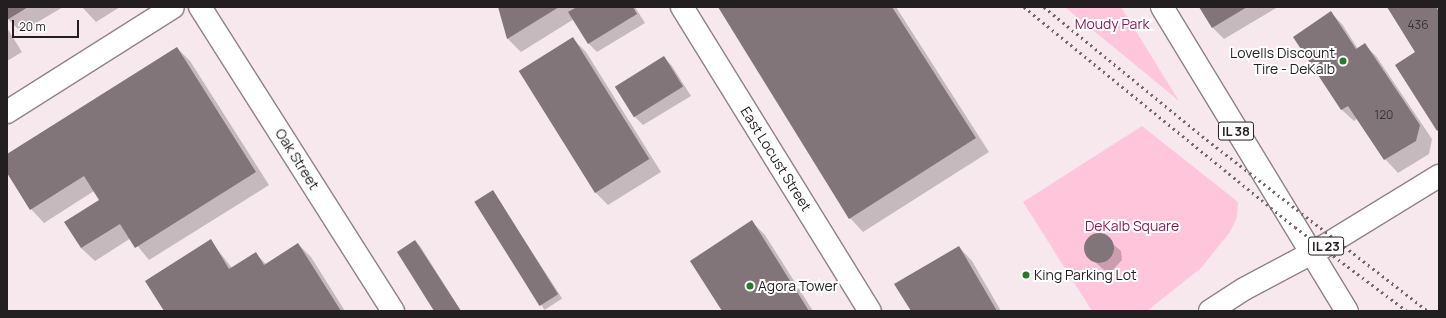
<!DOCTYPE html>
<style>
body{margin:0}
#map{position:relative;width:1446px;height:318px;overflow:hidden;background:#f7e8ed;font-family:Manrope,sans-serif}
div>[style]{position:absolute}
[style*='--x']{left:calc(var(--x)*1px);top:calc(var(--y)*1px);width:calc(var(--w)*1px);rotate:calc(var(--a)*1deg)}
.green>*{inset:0;background:#ffc5db}
.shadow>*{inset:0;background:#0003;transform-origin:0 0}
.building>*{inset:0;background:#82757a;transform-origin:0 0}
.round{border-radius:50%}
.roads{filter:drop-shadow(1px 0 #8f8286) drop-shadow(-1px 0 #8f8286) drop-shadow(0 1px #8f8286) drop-shadow(0 -1px #8f8286)}
.street>*{height:22px;margin:-11px;padding:0 11px;transform-origin:11px;border-radius:11px;background:#fff}
.primary>*{height:22px;margin:-11px;padding:0 11px;transform-origin:11px;border-radius:11px;background:#fff}
.rail>*{height:3px;margin-top:-1.5px;transform-origin:0;background:repeating-linear-gradient(90deg,#71686b 0 2px,transparent 0 6px)}
.dots>*{width:11px;height:11px;translate:-50% -50%;box-sizing:border-box;border:2px solid #fff;border-radius:50%}
span{translate:-50% -50%;white-space:nowrap;text-align:center;line-height:1.15;-webkit-text-stroke:4px #fff;paint-order:stroke}
.number-label{font-size:12px;color:#3b3436}
.number-label span{-webkit-text-stroke-width:0}
.shield-label span{padding:1px 3px;background:#fff;border:1px solid;border-radius:3px;-webkit-text-stroke-width:0}
.shield-label{font-size:13px;color:#231e20;font-weight:700}
.park-label{font-size:14px;color:#861c54}
.poi-label{font-size:14px;color:#231e20}
.right{translate:-100% -50%;text-align:right}
.left{translate:0 -50%;text-align:left}
.street-label{font-size:14px;color:#231e20}
.frame{position:absolute;inset:0;border:8px solid #231e20;pointer-events:none}
.scale{position:absolute;left:12px;top:20px;width:67px;height:18px;box-sizing:border-box;border:2px solid #231e20;border-top:0;padding-left:5px;font-size:12px;line-height:14px;white-space:nowrap;color:#231e20;-webkit-text-stroke:3px #fff;paint-order:stroke}
</style>
<div id="map">
<div class="green">
<div style="clip-path:polygon(1065px 7px,1121px 7px,1179px 101px)"></div>
<div style="clip-path:polygon(1142px 126px,1238px 202px,1237px 217px,1230px 232px,1201px 268px,1147px 311px,1092px 311px,1023px 202px)"></div>
</div>
<div class="shadow">
<div style="clip-path:polygon(7px 7px,63px 7px,21px 32px,7px 18px)"></div>
<div style="clip-path:polygon(82px 7px,120px 7px,96px 22px)"></div>
<div style="clip-path:polygon(499px 7px,635px 7px,645px 23px,597px 52px,589px 44px,574px 19px,521px 52px,508px 39px)"></div>
<div style="clip-path:polygon(719px 7px,896px 7px,989px 152px,863px 232px,850px 218px)"></div>
<div style="clip-path:polygon(1200px 7px,1278px 7px,1224px 39px,1212px 27px)"></div>
<div style="clip-path:polygon(1388px 7px,1439px 7px,1439px 132px,1417px 53px)"></div>
<div style="clip-path:polygon(1331px 13px,1342px 24px,1358px 49px,1364px 45px,1376px 56px,1432px 139px,1429px 154px,1398px 173px,1385px 159px,1358px 118px,1354px 121px,1342px 110px,1294px 37px)"></div>
<div style="clip-path:polygon(7px 28px,22px 52px,7px 61px)"></div>
<div style="clip-path:polygon(573px 39px,586px 52px,661px 172px,608px 205px,595px 192px)"></div>
<div style="clip-path:polygon(177px 48px,190px 61px,269px 185px,149px 260px,131px 238px,95px 261px,81px 248px,100px 200px,94px 191px,44px 223px,31px 209px,7px 171px,7px 155px)"></div>
<div style="clip-path:polygon(664px 57px,672px 66px,691px 96px,643px 125px,635px 117px)"></div>
<div style="left:493px;top:192px;width:127px;height:21px;rotate:57deg"></div>
<div style="clip-path:polygon(752px 222px,765px 235px,813px 311px,723px 311px)"></div>
<div style="clip-path:polygon(1101px 234px,1121px 251px,1122px 260px,1113px 270px,1104px 270px,1088px 256px,1086px 242px,1092px 236px)"></div>
<div style="clip-path:polygon(210px 240px,232px 268px,255px 253px,266px 264px,298px 244px,311px 257px,345px 311px,165px 311px)"></div>
<div style="clip-path:polygon(415px 241px,420px 246px,461px 311px,436px 311px)"></div>
<div style="clip-path:polygon(959px 247px,972px 261px,1001px 311px,912px 311px)"></div>
</div>
<div class="building">
<div style="clip-path:polygon(7px 7px,28px 7px,7px 20px)"></div>
<div style="clip-path:polygon(498px 7px,559px 7px,507px 39px)"></div>
<div style="clip-path:polygon(577px 7px,633px 7px,637px 14px,588px 44px,568px 12px)"></div>
<div style="clip-path:polygon(718px 7px,892px 7px,976px 138px,849px 219px)"></div>
<div style="clip-path:polygon(1199px 7px,1247px 7px,1212px 28px)"></div>
<div style="clip-path:polygon(1387px 7px,1436px 7px,1439px 12px,1439px 129px,1437px 131px,1395px 65px,1415px 52px)"></div>
<div style="clip-path:polygon(1331px 11px,1356px 49px,1365px 43px,1420px 125px,1416px 141px,1384px 160px,1348px 106px,1341px 110px,1293px 37px)"></div>
<div style="left:573px;top:37px;width:144px;height:64px;rotate:58deg"></div>
<div style="clip-path:polygon(177px 47px,256px 172px,135px 248px,120px 224px,81px 248px,64px 222px,99px 200px,84px 176px,30px 210px,7px 173px,7px 154px)"></div>
<div style="left:664px;top:56px;width:36px;height:58px;rotate:58deg"></div>
<div style="left:493px;top:190px;width:123px;height:22px;rotate:58deg"></div>
<div style="clip-path:polygon(752px 220px,809px 311px,722px 311px,690px 261px)"></div>
<div class="round" style="left:1084px;top:233px;width:30px;height:30px"></div>
<div style="clip-path:polygon(211px 239px,229px 269px,256px 252px,264px 265px,298px 243px,341px 311px,164px 311px,145px 281px)"></div>
<div style="clip-path:polygon(415px 240px,461px 311px,434px 311px,397px 252px)"></div>
<div style="clip-path:polygon(959px 246px,997px 311px,911px 311px,894px 284px)"></div>
</div>
<div class="roads">
<div class="street">
<div style="--x:200;--y:7;--w:360;--a:57.6"></div>
<div style="--x:682;--y:7;--w:357;--a:58.3"></div>
<div style="--x:7;--y:112;--w:196;--a:-32.3"></div>
</div>
<div class="primary">
<div style="--x:1162;--y:7;--w:356;--a:58.7"></div>
<div style="--x:1210;--y:311;--w:40;--a:-32.9"></div>
<div style="--x:1244;--y:289;--w:89;--a:-28"></div>
<div style="--x:1323;--y:247;--w:136;--a:-31.5"></div>
</div>
</div>
<div class="rail">
<div style="--x:1024;--y:7;--w:349;--a:39.1"></div>
<div style="--x:1295;--y:227;--w:140;--a:36.9"></div>
<div style="--x:1044;--y:7;--w:204;--a:39.2"></div>
<div style="--x:1202;--y:136;--w:286;--a:37.8"></div>
</div>
<div class="dots">
<div style="left:1343px;top:61px;background:#257b28"></div>
<div style="left:1026px;top:275px;background:#257b28"></div>
<div style="left:750px;top:286px;background:#257b28"></div>
</div>
<div class="number-label">
<span style="left:1418px;top:25px">436</span>
<span style="left:1384px;top:115px">120</span>
</div>
<div class="shield-label">
<span style="left:1236px;top:131px">IL 38</span>
<span style="left:1326px;top:246px">IL 23</span>
</div>
<div class="park-label">
<span style="left:1112px;top:24px">Moudy Park</span>
<span style="left:1132px;top:226px">DeKalb Square</span>
</div>
<div class="poi-label">
<span class="right" style="left:1335px;top:61px">Lovells Discount<br>Tire - DeKalb</span>
<span class="left" style="left:1034px;top:275px">King Parking Lot</span>
<span class="left" style="left:758px;top:286px">Agora Tower</span>
</div>
<div class="street-label">
<span style="left:297px;top:159px;rotate:58deg">Oak Street</span>
<span style="left:776px;top:159px;rotate:58deg">East Locust Street</span>
</div>
<div class="frame"></div>
<div class="scale">20 m</div>
</div>
